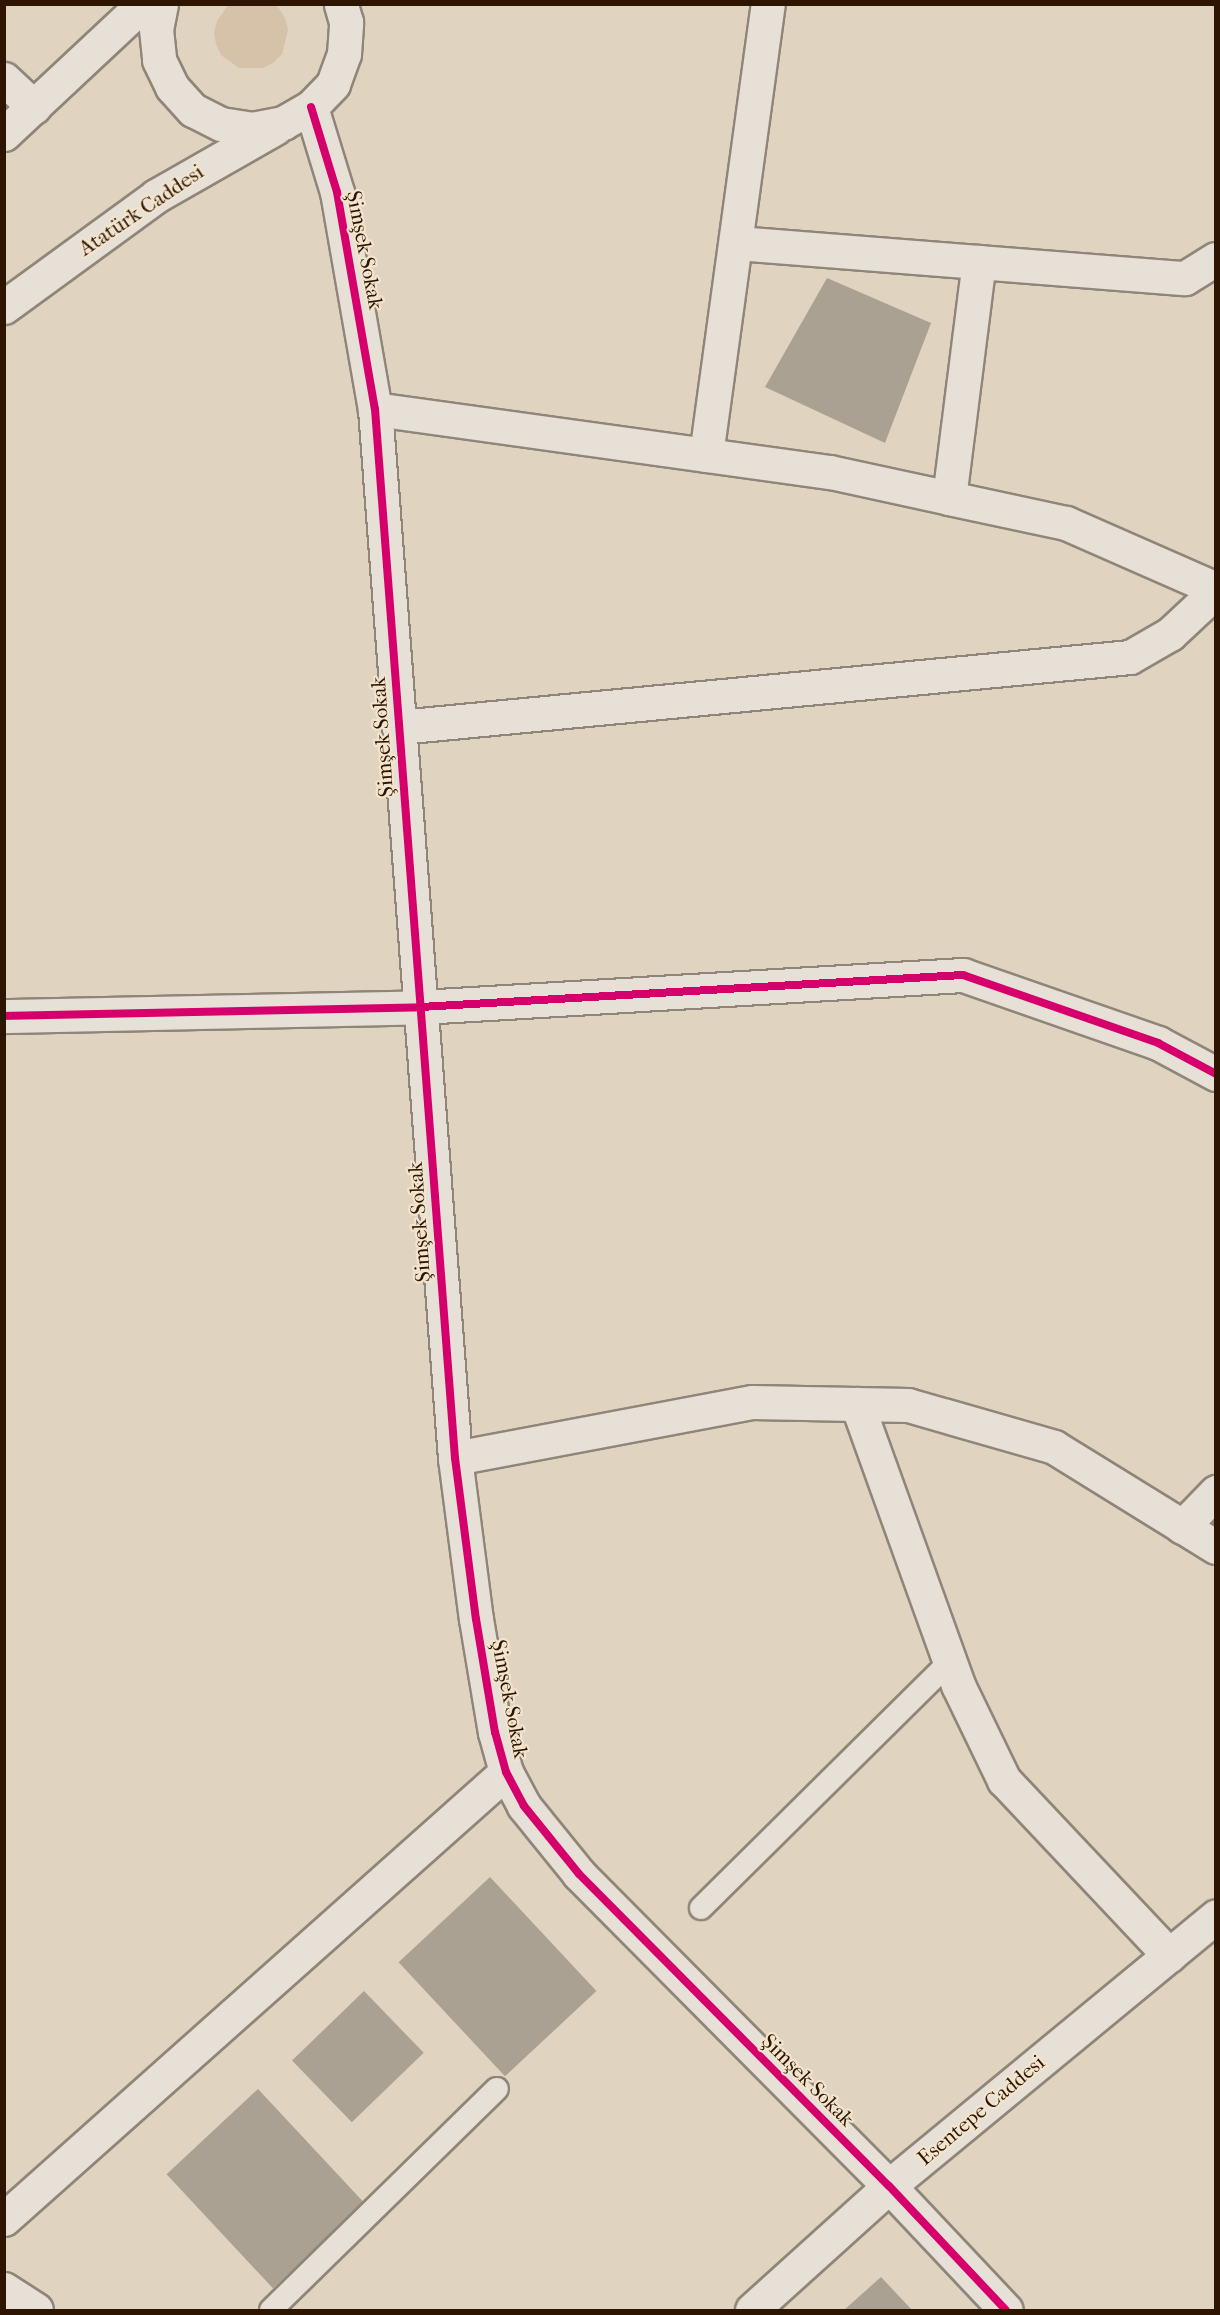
<!DOCTYPE html>
<meta charset="utf-8">
<style>
body{margin:0}
#map{position:relative;width:1220px;height:2315px;overflow:hidden;background:#e0d3c0;font-family:"IM FELL French Canon",serif}
div>[style]{position:absolute}
[style*='--x']{left:calc(var(--x)*1px);top:calc(var(--y)*1px);width:calc(var(--w)*1px);rotate:calc(var(--a)*1deg)}
.green>*{inset:0;background:#d5c2a8}
.building>*{inset:0;background:#aba193;transform-origin:0 0}
.roads{filter:drop-shadow(2px 0 #908578) drop-shadow(-2px 0 #908578) drop-shadow(0 2px #908578) drop-shadow(0 -2px #908578)}
.service>*{height:22px;margin:-11px;padding:0 11px;transform-origin:11px;border-radius:11px;background:#e6e0d6}
.minor>*{height:33px;margin:-16.5px;padding:0 16.5px;transform-origin:16.5px;border-radius:16.5px;background:#e6e0d6}
.tertiary>*{height:33px;margin:-16.5px;padding:0 16.5px;transform-origin:16.5px;border-radius:16.5px;background:#e6e0d6}
.secondary>*{height:33px;margin:-16.5px;padding:0 16.5px;transform-origin:16.5px;border-radius:16.5px;background:#e6e0d6}
.cycleway>*{height:8px;margin:-4px;padding:0 4px;transform-origin:4px;border-radius:4px;background:#d6006c}
span{translate:-50% -50%;white-space:nowrap;text-align:center;line-height:1.15;-webkit-text-stroke:4.5px #f3e4ce;paint-order:stroke}
.street-label{font-size:21px;color:#2d1501}
.frame{position:absolute;inset:0;border:6px solid #2d1501;pointer-events:none}
</style>
<div id="map">
<div class="green">
<div style="clip-path:polygon(228px 5px,274px 4px,278px 7px,285px 18px,288px 30px,282px 54px,273px 63px,263px 68px,239px 68px,221px 55px,216px 44px,214px 33px,217px 21px)"></div>
</div>
<div class="building">
<div style="clip-path:polygon(827px 278px,931px 323px,885px 443px,765px 387px)"></div>
<div style="left:490px;top:1877px;width:156px;height:125px;rotate:47deg"></div>
<div style="left:364px;top:1991px;width:86px;height:100px;rotate:46deg"></div>
<div style="left:258px;top:2089px;width:156px;height:125px;rotate:47deg"></div>
<div style="clip-path:polygon(881px 2277px,912px 2310px,844px 2310px)"></div>
</div>
<div class="roads">
<div class="service">
<div style="--x:701;--y:1908;--w:350;--a:-44.7"></div>
<div style="--x:271;--y:2310;--w:316;--a:-44.4"></div>
</div>
<div class="minor">
<div style="--x:4;--y:79;--w:41;--a:43"></div>
<div style="--x:737;--y:243;--w:449;--a:4.5"></div>
<div style="--x:1185;--y:278;--w:36;--a:-32"></div>
<div style="--x:375;--y:409;--w:459;--a:7.9"></div>
<div style="--x:830;--y:472;--w:122;--a:12.3"></div>
<div style="--x:949;--y:498;--w:120;--a:12.1"></div>
<div style="--x:1066;--y:523;--w:164;--a:23.7"></div>
<div style="--x:706;--y:455;--w:455;--a:-82.2"></div>
<div style="--x:949;--y:498;--w:238;--a:-82.8"></div>
<div style="--x:399;--y:727;--w:734;--a:-5.47"></div>
<div style="--x:1130;--y:657;--w:46;--a:-29.9"></div>
<div style="--x:1170;--y:634;--w:63;--a:-43.1"></div>
<div style="--x:4;--y:1016;--w:417;--a:-1.2"></div>
<div style="--x:421;--y:1007;--w:543;--a:-3.38"></div>
<div style="--x:963;--y:975;--w:207;--a:19.2"></div>
<div style="--x:1158;--y:1043;--w:66;--a:28.1"></div>
<div style="--x:857;--y:1404;--w:299;--a:70.2"></div>
<div style="--x:958;--y:1685;--w:106;--a:64.2"></div>
<div style="--x:1004;--y:1780;--w:241;--a:46.7"></div>
<div style="--x:455;--y:1458;--w:302;--a:-10.7"></div>
<div style="--x:752;--y:1402;--w:156;--a:1.1"></div>
<div style="--x:908;--y:1405;--w:152;--a:16"></div>
<div style="--x:1054;--y:1447;--w:190;--a:31.7"></div>
<div style="--x:1182;--y:1527;--w:49;--a:-45.8"></div>
<div style="--x:889;--y:2186;--w:170;--a:46.7"></div>
<div style="--x:4;--y:2219;--w:672;--a:-41.68"></div>
<div style="--x:4;--y:2289;--w:38;--a:33"></div>
</div>
<div class="tertiary">
<div style="--x:311;--y:107;--w:89;--a:73"></div>
<div style="--x:337;--y:192;--w:220;--a:80.1"></div>
<div style="--x:375;--y:409;--w:1052;--a:85.64"></div>
<div style="--x:455;--y:1458;--w:162;--a:82.6"></div>
<div style="--x:476;--y:1619;--w:115;--a:80.5"></div>
<div style="--x:495;--y:1732;--w:41;--a:74.6"></div>
<div style="--x:506;--y:1772;--w:38;--a:62"></div>
<div style="--x:524;--y:1806;--w:87;--a:51"></div>
<div style="--x:579;--y:1874;--w:440;--a:45.2"></div>
<div style="--x:752;--y:2310;--w:185;--a:-42.1"></div>
<div style="--x:889;--y:2186;--w:424;--a:-39.5"></div>
</div>
<div class="secondary">
<div style="--x:161;--y:4;--w:25;--a:101"></div>
<div style="--x:156;--y:29;--w:31;--a:84"></div>
<div style="--x:159;--y:60;--w:30;--a:64"></div>
<div style="--x:172;--y:87;--w:31;--a:48"></div>
<div style="--x:193;--y:110;--w:31;--a:27"></div>
<div style="--x:221;--y:124;--w:31;--a:9"></div>
<div style="--x:252;--y:129;--w:32;--a:-11"></div>
<div style="--x:283;--y:123;--w:32;--a:-30"></div>
<div style="--x:311;--y:107;--w:32;--a:-46"></div>
<div style="--x:333;--y:84;--w:32;--a:-70"></div>
<div style="--x:344;--y:54;--w:32;--a:-86"></div>
<div style="--x:346;--y:22;--w:19;--a:-106"></div>
<div style="--x:4;--y:134;--w:190;--a:-43.1"></div>
<div style="--x:4;--y:307;--w:188;--a:-36.1"></div>
<div style="--x:156;--y:196;--w:137;--a:-29.7"></div>
</div>
</div>
<div class="cycleway">
<div style="--x:311;--y:107;--w:89;--a:73"></div>
<div style="--x:337;--y:192;--w:220;--a:80.1"></div>
<div style="--x:375;--y:409;--w:1052;--a:85.64"></div>
<div style="--x:455;--y:1458;--w:162;--a:82.6"></div>
<div style="--x:476;--y:1619;--w:115;--a:80.5"></div>
<div style="--x:495;--y:1732;--w:41;--a:74.6"></div>
<div style="--x:506;--y:1772;--w:38;--a:62"></div>
<div style="--x:524;--y:1806;--w:87;--a:51"></div>
<div style="--x:579;--y:1874;--w:440;--a:45.2"></div>
<div style="--x:889;--y:2186;--w:170;--a:46.7"></div>
<div style="--x:4;--y:1016;--w:417;--a:-1.2"></div>
<div style="--x:421;--y:1007;--w:543;--a:-3.38"></div>
<div style="--x:963;--y:975;--w:207;--a:19.2"></div>
<div style="--x:1158;--y:1043;--w:66;--a:28.1"></div>
</div>
<div class="street-label">
<span style="left:141px;top:210px;rotate:-34deg">Atatürk Caddesi</span>
<span style="left:365px;top:250px;rotate:79deg">Şimşek Sokak</span>
<span style="left:382px;top:737px;rotate:-94deg">Şimşek Sokak</span>
<span style="left:419px;top:1222px;rotate:-94deg">Şimşek Sokak</span>
<span style="left:510px;top:1699px;rotate:79deg">Şimşek Sokak</span>
<span style="left:808px;top:2080px;rotate:45deg">Şimşek Sokak</span>
<span style="left:981px;top:2110px;rotate:-40deg">Esentepe Caddesi</span>
</div>
<div class="frame"></div>
</div>
